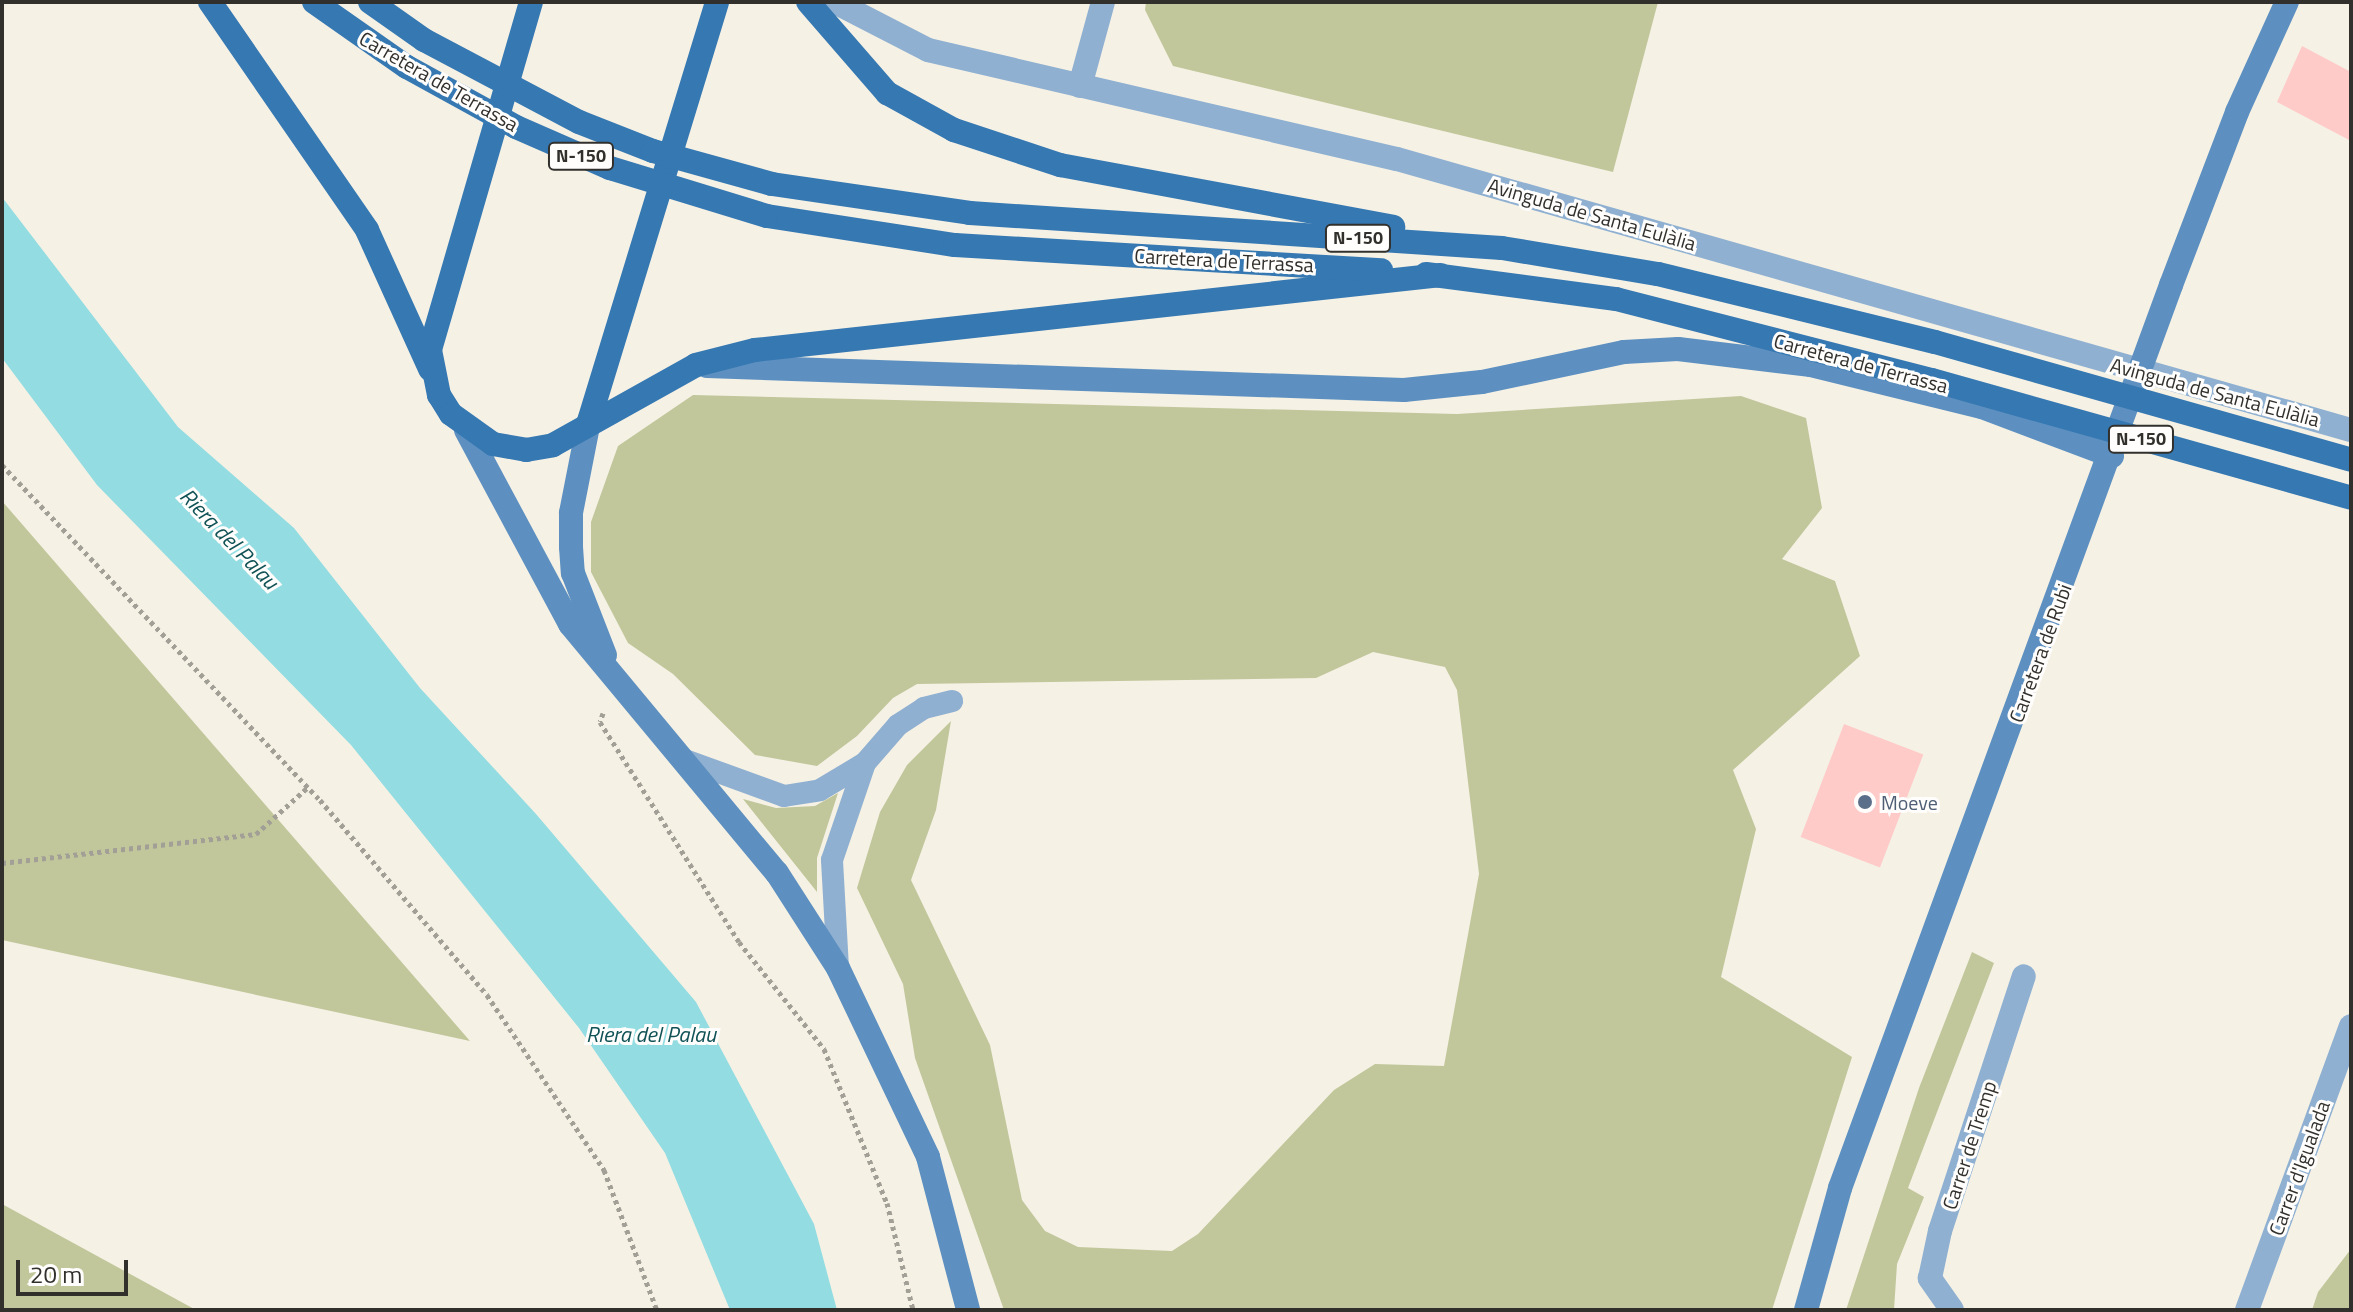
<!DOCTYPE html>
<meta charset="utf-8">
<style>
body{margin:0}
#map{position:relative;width:2353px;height:1312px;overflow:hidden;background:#f5f1e5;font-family:"Titillium Web",sans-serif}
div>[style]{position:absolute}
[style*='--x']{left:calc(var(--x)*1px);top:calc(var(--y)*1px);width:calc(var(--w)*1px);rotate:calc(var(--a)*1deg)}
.green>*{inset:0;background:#c1c79b}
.water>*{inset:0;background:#93dde2}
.building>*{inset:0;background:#ffcbc9;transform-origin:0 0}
.path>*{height:5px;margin-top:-2.5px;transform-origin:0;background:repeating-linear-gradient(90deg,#a29f96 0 4px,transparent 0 8px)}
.lane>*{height:22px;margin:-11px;padding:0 11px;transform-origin:11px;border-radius:11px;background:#8fb0d1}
.street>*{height:24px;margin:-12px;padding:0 12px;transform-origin:12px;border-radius:12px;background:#8fb0d1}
.secondary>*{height:24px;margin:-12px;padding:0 12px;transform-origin:12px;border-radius:12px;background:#5d90c0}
.primary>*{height:24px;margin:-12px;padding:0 12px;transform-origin:12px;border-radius:12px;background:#3678b2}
.primary-bridge>*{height:24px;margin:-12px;padding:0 12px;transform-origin:12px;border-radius:12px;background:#3678b2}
.dots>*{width:22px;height:22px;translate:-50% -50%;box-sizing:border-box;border:4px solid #fffefc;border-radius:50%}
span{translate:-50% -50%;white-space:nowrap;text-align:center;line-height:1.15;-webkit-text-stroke:6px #fffefc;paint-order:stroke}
.shield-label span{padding:2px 6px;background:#fffefc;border:2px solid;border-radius:6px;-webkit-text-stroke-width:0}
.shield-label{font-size:18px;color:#32302c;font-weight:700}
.street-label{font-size:20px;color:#32302c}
.service-label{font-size:20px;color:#4e5e75}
.left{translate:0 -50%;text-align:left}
.water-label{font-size:22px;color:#115256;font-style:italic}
.frame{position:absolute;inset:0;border:4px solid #32302c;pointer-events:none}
.scale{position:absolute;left:16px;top:1260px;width:112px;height:36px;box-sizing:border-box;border:4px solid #32302c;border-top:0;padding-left:10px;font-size:24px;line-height:28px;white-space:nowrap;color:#32302c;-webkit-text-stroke:6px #fffefc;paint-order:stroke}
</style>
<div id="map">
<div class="green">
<div style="clip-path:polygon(1146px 2px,1658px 2px,1613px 172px,1173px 66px,1145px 10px)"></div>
<div style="clip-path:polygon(693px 395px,1457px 414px,1741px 396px,1806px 418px,1822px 508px,1782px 559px,1835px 581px,1860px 656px,1733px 770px,1756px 829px,1721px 977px,1852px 1057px,1772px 1310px,1004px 1310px,915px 1058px,903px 984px,857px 888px,880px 812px,907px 765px,951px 721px,936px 810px,911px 880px,990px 1045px,1022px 1200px,1045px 1231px,1078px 1247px,1172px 1251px,1198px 1234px,1334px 1090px,1375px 1064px,1444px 1066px,1479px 874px,1457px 690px,1445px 667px,1373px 652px,1316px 678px,917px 684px,893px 698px,857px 736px,817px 766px,755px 755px,673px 674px,628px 643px,591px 572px,591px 522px,618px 446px)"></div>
<div style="clip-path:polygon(2px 501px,470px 1041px,2px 940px)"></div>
<div style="clip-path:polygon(838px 793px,817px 858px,817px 892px,743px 799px,776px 808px,815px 806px)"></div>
<div style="clip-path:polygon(1972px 952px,1994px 963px,1908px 1188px,1924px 1197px,1897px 1264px,1894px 1310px,1846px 1310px,1919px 1088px)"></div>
<div style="clip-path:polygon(2px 1204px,196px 1310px,2px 1310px)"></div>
<div style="clip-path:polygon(2351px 1249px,2351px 1310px,2312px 1310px,2318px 1292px)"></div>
</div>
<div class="water">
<div style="clip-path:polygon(2px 197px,178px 427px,294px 528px,420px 688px,536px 814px,696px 1002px,814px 1224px,837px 1310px,730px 1310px,665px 1153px,579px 1028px,351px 745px,97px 485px,2px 358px)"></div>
</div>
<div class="building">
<div style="clip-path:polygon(2302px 46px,2351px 72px,2351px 141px,2277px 102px)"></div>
<div style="left:1844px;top:724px;width:85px;height:121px;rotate:21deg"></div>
</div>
<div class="path">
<div style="--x:2;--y:465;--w:462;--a:46.5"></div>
<div style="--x:320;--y:800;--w:257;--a:49.4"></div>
<div style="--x:487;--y:995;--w:211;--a:56.2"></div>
<div style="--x:604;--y:1170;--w:150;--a:69.3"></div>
<div style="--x:603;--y:713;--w:9;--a:108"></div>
<div style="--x:600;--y:722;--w:260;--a:57.7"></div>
<div style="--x:739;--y:942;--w:137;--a:51.5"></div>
<div style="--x:824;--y:1049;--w:166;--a:67.8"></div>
<div style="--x:887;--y:1203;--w:110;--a:76.3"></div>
<div style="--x:2;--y:863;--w:256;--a:-6.5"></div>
<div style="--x:256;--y:834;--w:70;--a:-42.1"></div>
</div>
<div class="lane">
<div style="--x:685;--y:760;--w:105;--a:20"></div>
<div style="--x:784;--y:796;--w:36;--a:-9"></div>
<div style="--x:820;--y:790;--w:52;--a:-31"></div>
<div style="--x:838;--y:968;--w:108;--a:-93.2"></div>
<div style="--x:832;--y:860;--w:102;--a:-71.2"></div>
<div style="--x:865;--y:763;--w:50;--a:-49"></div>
<div style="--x:898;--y:725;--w:31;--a:-33"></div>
<div style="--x:924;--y:708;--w:29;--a:-14"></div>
</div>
<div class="street">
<div style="--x:835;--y:2;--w:105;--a:27.3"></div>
<div style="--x:928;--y:50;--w:481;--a:13.1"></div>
<div style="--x:1397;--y:159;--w:992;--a:15.86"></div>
<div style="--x:1080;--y:86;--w:87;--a:-74.7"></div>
<div style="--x:1952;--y:1310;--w:39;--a:-125"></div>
<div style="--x:1930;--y:1278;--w:48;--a:-78"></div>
<div style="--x:1940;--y:1231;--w:268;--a:-71.8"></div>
<div style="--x:2247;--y:1310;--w:302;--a:-69.9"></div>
</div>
<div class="secondary">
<div style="--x:707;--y:366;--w:697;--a:1.97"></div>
<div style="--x:1404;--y:390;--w:78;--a:-5.9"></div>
<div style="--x:1482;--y:382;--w:145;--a:-11.9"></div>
<div style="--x:1624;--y:352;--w:54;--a:-3.2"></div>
<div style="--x:1678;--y:349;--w:134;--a:6.9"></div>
<div style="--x:1811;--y:365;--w:176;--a:13.8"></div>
<div style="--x:1982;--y:407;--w:139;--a:20.7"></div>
<div style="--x:589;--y:421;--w:94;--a:101.1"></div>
<div style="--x:571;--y:513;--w:34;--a:90"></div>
<div style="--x:571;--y:547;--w:26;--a:86"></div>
<div style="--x:573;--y:573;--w:88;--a:68.7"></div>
<div style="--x:466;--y:430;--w:220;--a:61.8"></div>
<div style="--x:570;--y:624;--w:324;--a:50.3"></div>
<div style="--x:777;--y:873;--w:113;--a:57.3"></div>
<div style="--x:838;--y:968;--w:209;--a:64.5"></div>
<div style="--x:928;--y:1157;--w:158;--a:75.3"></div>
<div style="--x:1806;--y:1310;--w:127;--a:-74.4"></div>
<div style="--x:1840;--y:1188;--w:962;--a:-69.87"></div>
<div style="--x:2171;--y:285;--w:185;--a:-69.1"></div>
<div style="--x:2237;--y:112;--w:121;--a:-65.6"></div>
</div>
<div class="primary">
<div style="--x:210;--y:2;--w:277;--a:55.4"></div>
<div style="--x:367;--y:230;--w:153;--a:65.6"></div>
<div style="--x:314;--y:2;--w:113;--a:35"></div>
<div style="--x:370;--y:2;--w:66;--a:35.1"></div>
<div style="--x:531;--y:2;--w:362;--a:106.2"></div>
<div style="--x:430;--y:350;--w:46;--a:78.7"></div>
<div style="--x:439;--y:395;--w:22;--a:58"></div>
<div style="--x:451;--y:414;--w:52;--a:35.5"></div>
<div style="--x:493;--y:444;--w:34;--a:10"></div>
<div style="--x:526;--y:450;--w:27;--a:-10"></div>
<div style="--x:553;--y:445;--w:164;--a:-29.2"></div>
<div style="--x:696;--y:365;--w:61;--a:-14.3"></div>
<div style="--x:755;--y:350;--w:690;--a:-6.24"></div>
<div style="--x:808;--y:2;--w:121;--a:49"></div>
<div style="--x:887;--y:93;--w:77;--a:28.9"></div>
<div style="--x:954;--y:130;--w:112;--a:18.3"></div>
<div style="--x:1060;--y:165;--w:339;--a:10.5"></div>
<div style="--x:772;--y:184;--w:200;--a:8.3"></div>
<div style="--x:970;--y:213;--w:533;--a:3.76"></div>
<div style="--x:1502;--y:248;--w:158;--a:9.5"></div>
<div style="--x:1658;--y:274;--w:285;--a:13.8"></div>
<div style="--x:767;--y:216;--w:190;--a:8.8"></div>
<div style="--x:955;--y:245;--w:427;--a:3.4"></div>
<div style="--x:1426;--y:274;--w:192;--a:7.5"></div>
<div style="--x:1616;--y:299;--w:326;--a:14.4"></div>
<div style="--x:589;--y:421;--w:438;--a:-73"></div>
</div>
<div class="primary-bridge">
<div style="--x:424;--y:40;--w:175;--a:27.9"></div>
<div style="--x:579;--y:122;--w:79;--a:21.4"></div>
<div style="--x:653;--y:151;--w:123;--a:15.5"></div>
<div style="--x:407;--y:67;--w:124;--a:28.8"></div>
<div style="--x:516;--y:127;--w:103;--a:23.6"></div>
<div style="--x:610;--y:168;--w:164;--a:17"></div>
<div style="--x:1935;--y:342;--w:432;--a:15.8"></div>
<div style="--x:1932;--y:380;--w:435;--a:15.7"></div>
</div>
<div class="dots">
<div style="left:1865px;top:802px;background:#5c6f8a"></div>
</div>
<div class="shield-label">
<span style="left:581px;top:156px">N-150</span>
<span style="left:1358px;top:238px">N-150</span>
<span style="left:2141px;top:439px">N-150</span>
</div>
<div class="street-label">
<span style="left:439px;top:81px;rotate:30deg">Carretera de Terrassa</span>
<span style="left:1592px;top:214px;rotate:16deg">Avinguda de Santa Eulàlia</span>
<span style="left:1224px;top:260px;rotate:3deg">Carretera de Terrassa</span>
<span style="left:1861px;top:363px;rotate:15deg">Carretera de Terrassa</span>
<span style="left:2215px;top:392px;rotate:15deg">Avinguda de Santa Eulàlia</span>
<span style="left:2040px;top:653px;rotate:-70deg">Carretera de Rubi</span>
<span style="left:1969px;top:1145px;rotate:-72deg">Carrer de Tremp</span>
<span style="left:2299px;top:1168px;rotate:-70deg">Carrer d'Igualada</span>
</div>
<div class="service-label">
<span class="left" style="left:1881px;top:802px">Moeve</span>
</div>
<div class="water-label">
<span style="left:229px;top:539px;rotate:46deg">Riera del Palau</span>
<span style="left:651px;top:1035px">Riera del Palau</span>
</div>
<div class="frame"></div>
<div class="scale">20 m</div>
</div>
